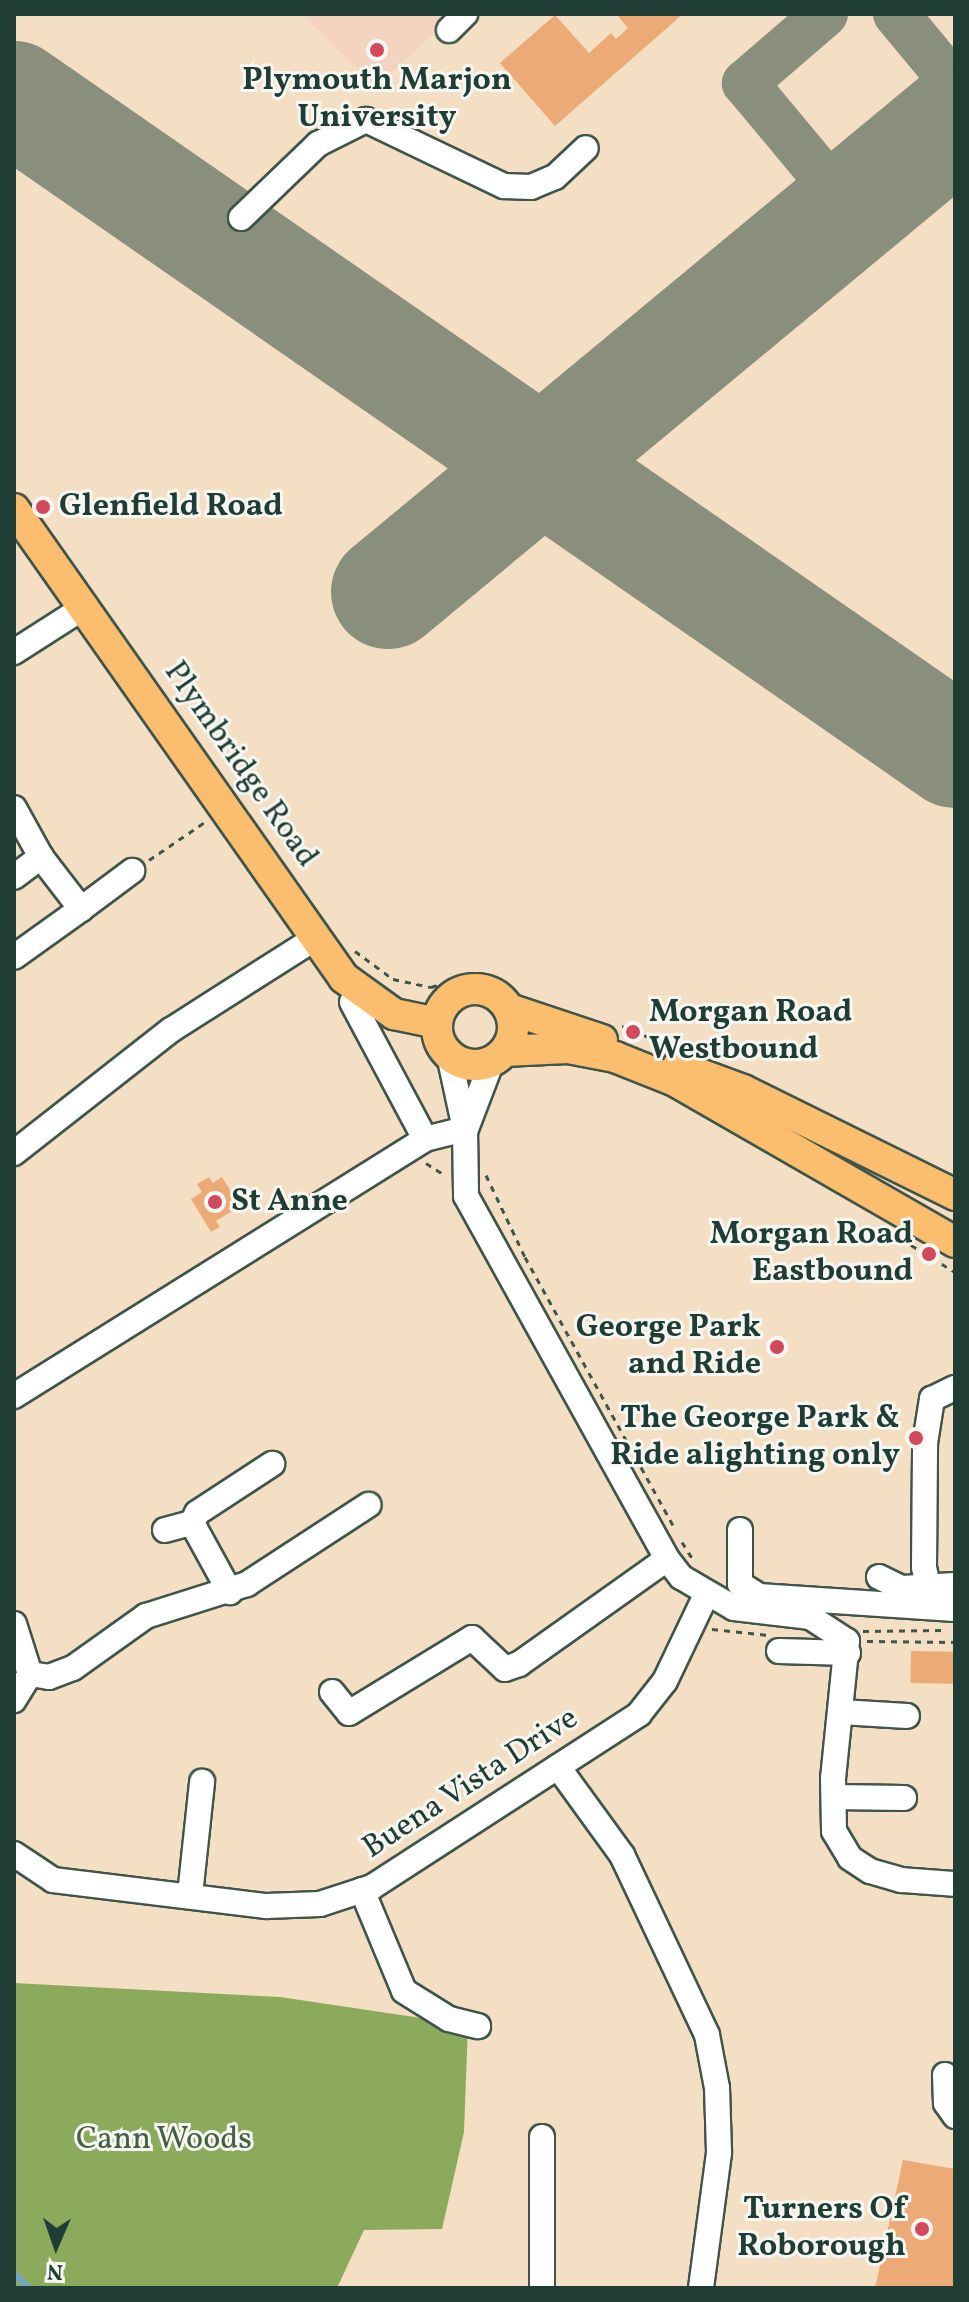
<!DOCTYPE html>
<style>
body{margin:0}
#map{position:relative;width:969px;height:2302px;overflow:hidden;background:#f4dec4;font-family:Vollkorn,serif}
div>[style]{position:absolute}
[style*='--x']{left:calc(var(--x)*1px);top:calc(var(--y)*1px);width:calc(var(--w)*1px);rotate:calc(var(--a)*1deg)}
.built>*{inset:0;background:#f4d3c1}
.forest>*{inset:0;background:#8caa5c}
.stream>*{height:5px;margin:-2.5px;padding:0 2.5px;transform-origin:2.5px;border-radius:2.5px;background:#70a1da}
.taxiway>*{height:46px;margin:-23px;padding:0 23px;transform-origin:23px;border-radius:23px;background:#8a8e7c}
.runway>*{height:114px;margin:-57px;padding:0 57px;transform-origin:57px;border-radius:57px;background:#8a8e7c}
.building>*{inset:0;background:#ebaa76;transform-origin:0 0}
.path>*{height:3px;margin-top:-1.5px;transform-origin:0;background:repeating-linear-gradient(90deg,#3f554a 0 6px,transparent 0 12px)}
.roads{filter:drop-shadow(2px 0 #3f554a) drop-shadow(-2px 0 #3f554a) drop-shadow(0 2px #3f554a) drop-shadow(0 -2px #3f554a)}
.minor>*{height:24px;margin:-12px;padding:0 12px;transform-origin:12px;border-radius:12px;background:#fff}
.major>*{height:30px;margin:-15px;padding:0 15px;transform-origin:15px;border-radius:15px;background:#fbbd6e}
.major>.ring{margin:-15px;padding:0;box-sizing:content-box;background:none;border:30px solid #fbbd6e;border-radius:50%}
.dots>*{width:22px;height:22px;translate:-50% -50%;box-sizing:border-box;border:4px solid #f6f6f2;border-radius:50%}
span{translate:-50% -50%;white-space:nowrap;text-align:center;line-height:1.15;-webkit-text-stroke:6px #f6f6f2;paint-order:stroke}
.poi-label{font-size:32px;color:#1f3d34;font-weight:700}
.left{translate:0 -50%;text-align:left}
.right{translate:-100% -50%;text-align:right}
.street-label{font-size:32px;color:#1f3d34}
.park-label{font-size:32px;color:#445f41}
.frame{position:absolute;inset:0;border:16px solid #1f3d34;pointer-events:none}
.north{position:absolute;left:16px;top:2206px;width:80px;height:80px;-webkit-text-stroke:6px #f6f6f2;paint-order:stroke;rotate:182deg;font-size:22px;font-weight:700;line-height:32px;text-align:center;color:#1f3d34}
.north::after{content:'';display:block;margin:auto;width:28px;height:36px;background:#1f3d34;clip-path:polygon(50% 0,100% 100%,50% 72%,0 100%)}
</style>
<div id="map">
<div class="built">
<div style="clip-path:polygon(302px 14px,454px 14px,376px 87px)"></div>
</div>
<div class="forest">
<div style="clip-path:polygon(14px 1983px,280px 1997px,468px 2025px,464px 2132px,442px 2229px,364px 2230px,337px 2288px,14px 2288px)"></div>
</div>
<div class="stream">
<div style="--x:14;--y:2273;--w:21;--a:45"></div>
</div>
<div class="taxiway">
<div style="--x:825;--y:14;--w:106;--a:139.2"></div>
<div style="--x:745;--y:83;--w:164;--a:50.2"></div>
<div style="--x:896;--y:14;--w:92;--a:50.3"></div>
</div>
<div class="runway">
<div style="--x:14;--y:98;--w:1145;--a:34.76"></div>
<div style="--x:388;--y:592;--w:736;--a:-39.66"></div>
</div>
<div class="building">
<div style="clip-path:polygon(616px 14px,683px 14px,555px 126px,500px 63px,555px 15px,589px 53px,611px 33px,616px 39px,628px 28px)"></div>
<div style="clip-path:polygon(209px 1177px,213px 1183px,222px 1177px,240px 1206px,216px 1221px,220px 1227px,211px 1232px,191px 1199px,202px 1192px,197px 1184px)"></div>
<div style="left:911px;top:1651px;width:44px;height:32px;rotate:1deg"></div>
<div style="clip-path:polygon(903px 2160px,955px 2169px,955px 2288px,875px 2288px)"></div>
</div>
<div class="path">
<div style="--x:149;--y:860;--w:68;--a:-34.2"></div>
<div style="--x:355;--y:951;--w:47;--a:36.4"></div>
<div style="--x:393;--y:979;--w:39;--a:12"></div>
<div style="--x:431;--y:987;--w:34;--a:-17"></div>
<div style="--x:463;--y:977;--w:40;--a:13"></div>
<div style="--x:622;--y:1026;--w:52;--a:22.6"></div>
<div style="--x:426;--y:1163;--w:24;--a:33"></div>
<div style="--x:486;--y:1175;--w:91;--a:64.6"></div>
<div style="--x:525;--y:1257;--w:306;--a:61.1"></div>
<div style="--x:911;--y:1245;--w:52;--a:31.5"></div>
<div style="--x:682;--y:1542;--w:22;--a:58"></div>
<div style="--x:712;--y:1629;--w:56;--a:6.1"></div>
<div style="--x:863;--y:1631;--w:80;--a:-0.7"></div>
<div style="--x:867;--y:1641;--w:88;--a:0.7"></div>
</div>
<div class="roads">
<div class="minor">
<div style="--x:449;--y:30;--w:23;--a:-45"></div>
<div style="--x:241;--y:218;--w:107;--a:-43.9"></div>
<div style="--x:318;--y:144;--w:54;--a:-26.6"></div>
<div style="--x:366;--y:120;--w:153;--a:25.6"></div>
<div style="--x:504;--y:186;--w:27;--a:2"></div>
<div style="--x:531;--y:187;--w:26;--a:-23"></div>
<div style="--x:555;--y:177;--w:42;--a:-43.1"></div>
<div style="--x:14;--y:652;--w:85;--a:-32.6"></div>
<div style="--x:14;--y:808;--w:56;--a:61.1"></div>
<div style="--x:41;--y:857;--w:66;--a:52.4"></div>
<div style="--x:81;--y:909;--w:82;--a:144.4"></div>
<div style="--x:14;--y:877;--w:34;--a:-37"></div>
<div style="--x:81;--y:909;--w:64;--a:-36.7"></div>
<div style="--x:352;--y:1002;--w:155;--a:61.9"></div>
<div style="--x:449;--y:1055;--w:76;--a:77.8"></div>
<div style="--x:465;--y:1129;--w:67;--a:89.1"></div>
<div style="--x:466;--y:1196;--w:415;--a:61"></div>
<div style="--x:667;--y:1559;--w:23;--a:52"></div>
<div style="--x:681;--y:1577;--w:61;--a:30.3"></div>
<div style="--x:734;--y:1608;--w:77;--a:6.8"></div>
<div style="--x:810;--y:1617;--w:44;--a:33"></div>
<div style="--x:847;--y:1641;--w:138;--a:95.8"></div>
<div style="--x:833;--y:1778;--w:53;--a:88.9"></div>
<div style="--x:834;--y:1831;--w:31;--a:59"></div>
<div style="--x:850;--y:1858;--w:24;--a:33"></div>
<div style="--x:870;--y:1871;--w:33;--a:16"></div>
<div style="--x:902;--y:1880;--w:53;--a:4.3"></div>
<div style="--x:466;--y:1129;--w:73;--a:-69.1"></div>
<div style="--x:14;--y:1153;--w:199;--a:-38.1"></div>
<div style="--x:171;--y:1030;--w:173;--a:-32.5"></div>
<div style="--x:14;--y:1396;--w:485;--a:-32"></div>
<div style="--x:425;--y:1139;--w:41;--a:-14"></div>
<div style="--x:192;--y:1523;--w:79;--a:61.2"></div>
<div style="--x:165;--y:1530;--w:28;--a:-15"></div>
<div style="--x:192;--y:1523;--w:11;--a:-63"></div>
<div style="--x:197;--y:1513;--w:90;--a:-33.2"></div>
<div style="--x:740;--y:1530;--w:54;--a:90"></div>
<div style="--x:740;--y:1584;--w:22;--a:32"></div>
<div style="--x:759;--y:1596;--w:196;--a:3.8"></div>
<div style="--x:879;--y:1577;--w:25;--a:26"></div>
<div style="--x:902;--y:1588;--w:53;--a:-3.2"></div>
<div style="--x:951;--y:1608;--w:32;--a:-136"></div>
<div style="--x:928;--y:1586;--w:19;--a:-102"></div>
<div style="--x:924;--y:1567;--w:124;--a:-89.5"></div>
<div style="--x:925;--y:1443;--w:45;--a:-81"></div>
<div style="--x:932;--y:1399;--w:25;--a:-26"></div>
<div style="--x:14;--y:1624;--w:52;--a:72.3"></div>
<div style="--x:30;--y:1674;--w:31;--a:122"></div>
<div style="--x:779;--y:1651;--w:69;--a:1.7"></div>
<div style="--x:30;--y:1674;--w:19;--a:9"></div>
<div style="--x:49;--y:1677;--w:26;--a:-21"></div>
<div style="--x:73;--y:1668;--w:90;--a:-35.5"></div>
<div style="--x:146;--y:1616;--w:106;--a:-17.6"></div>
<div style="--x:247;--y:1584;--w:145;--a:-33.1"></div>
<div style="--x:332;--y:1692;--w:27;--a:51"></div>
<div style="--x:349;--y:1713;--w:144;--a:-31.4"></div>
<div style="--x:472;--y:1638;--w:45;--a:43.2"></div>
<div style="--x:505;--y:1669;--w:15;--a:-20"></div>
<div style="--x:519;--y:1664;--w:181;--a:-35.4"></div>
<div style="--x:841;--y:1712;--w:66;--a:3.5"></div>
<div style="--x:558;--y:1767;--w:109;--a:54"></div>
<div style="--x:622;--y:1855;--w:199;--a:64.7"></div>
<div style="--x:707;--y:2035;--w:54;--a:79.3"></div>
<div style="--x:717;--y:2088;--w:65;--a:88.2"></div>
<div style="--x:719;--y:2153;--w:136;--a:97.6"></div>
<div style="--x:834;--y:1797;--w:70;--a:0.8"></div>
<div style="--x:14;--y:1854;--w:47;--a:33.7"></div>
<div style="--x:53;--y:1880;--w:215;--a:7"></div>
<div style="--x:266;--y:1906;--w:54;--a:-2.1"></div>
<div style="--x:320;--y:1904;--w:55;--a:-18.1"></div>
<div style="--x:372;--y:1887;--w:318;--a:-32.9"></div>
<div style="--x:639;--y:1714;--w:42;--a:-51.8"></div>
<div style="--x:665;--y:1681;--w:95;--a:-64.5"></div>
<div style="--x:362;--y:1890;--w:109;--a:67.4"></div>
<div style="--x:404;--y:1991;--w:53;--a:31.9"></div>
<div style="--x:449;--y:2019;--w:30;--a:14"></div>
<div style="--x:190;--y:1895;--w:114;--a:-83.9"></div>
<div style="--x:945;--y:2075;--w:28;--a:88"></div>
<div style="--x:946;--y:2103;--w:16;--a:55"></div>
<div style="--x:542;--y:2137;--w:151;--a:90"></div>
</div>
<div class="major">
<div style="--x:14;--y:509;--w:573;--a:54.87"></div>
<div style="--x:344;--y:978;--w:62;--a:35.8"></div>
<div style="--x:394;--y:1014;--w:44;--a:11.8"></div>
<div class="ring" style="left:437px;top:989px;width:46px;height:46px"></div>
<div style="--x:509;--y:1009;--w:98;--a:18.4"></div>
<div style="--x:505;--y:1051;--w:63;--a:-2.7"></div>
<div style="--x:568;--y:1048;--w:48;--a:10.8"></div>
<div style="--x:615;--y:1057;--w:65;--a:21.8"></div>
<div style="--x:675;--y:1081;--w:323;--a:29.9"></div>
<div style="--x:678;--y:1066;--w:69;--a:20.3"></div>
<div style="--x:743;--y:1090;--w:237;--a:26.3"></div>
</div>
</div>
<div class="dots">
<div style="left:377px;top:50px;background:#d1495b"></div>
<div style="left:43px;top:507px;background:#d1495b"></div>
<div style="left:633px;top:1032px;background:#d1495b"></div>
<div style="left:215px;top:1202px;background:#d1495b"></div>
<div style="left:929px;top:1254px;background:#d1495b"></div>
<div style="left:777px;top:1347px;background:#d1495b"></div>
<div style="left:916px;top:1438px;background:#d1495b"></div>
<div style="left:922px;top:2229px;background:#d1495b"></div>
</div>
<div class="poi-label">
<span style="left:377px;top:100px">Plymouth Marjon<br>University</span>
<span class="left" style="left:59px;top:507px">Glenfield Road</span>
<span class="left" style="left:649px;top:1032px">Morgan Road<br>Westbound</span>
<span class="left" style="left:231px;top:1202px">St Anne</span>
<span class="right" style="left:913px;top:1254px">Morgan Road<br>Eastbound</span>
<span class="right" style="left:761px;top:1347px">George Park<br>and Ride</span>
<span class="right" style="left:900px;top:1438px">The George Park &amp;<br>Ride alighting only</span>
<span class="right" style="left:906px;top:2229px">Turners Of<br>Roborough</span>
</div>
<div class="street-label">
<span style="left:240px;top:765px;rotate:55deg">Plymbridge Road</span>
<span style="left:471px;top:1784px;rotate:-33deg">Buena Vista Drive</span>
</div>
<div class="park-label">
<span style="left:164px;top:2140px">Cann Woods</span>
</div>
<div class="frame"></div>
<div class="north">N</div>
</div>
